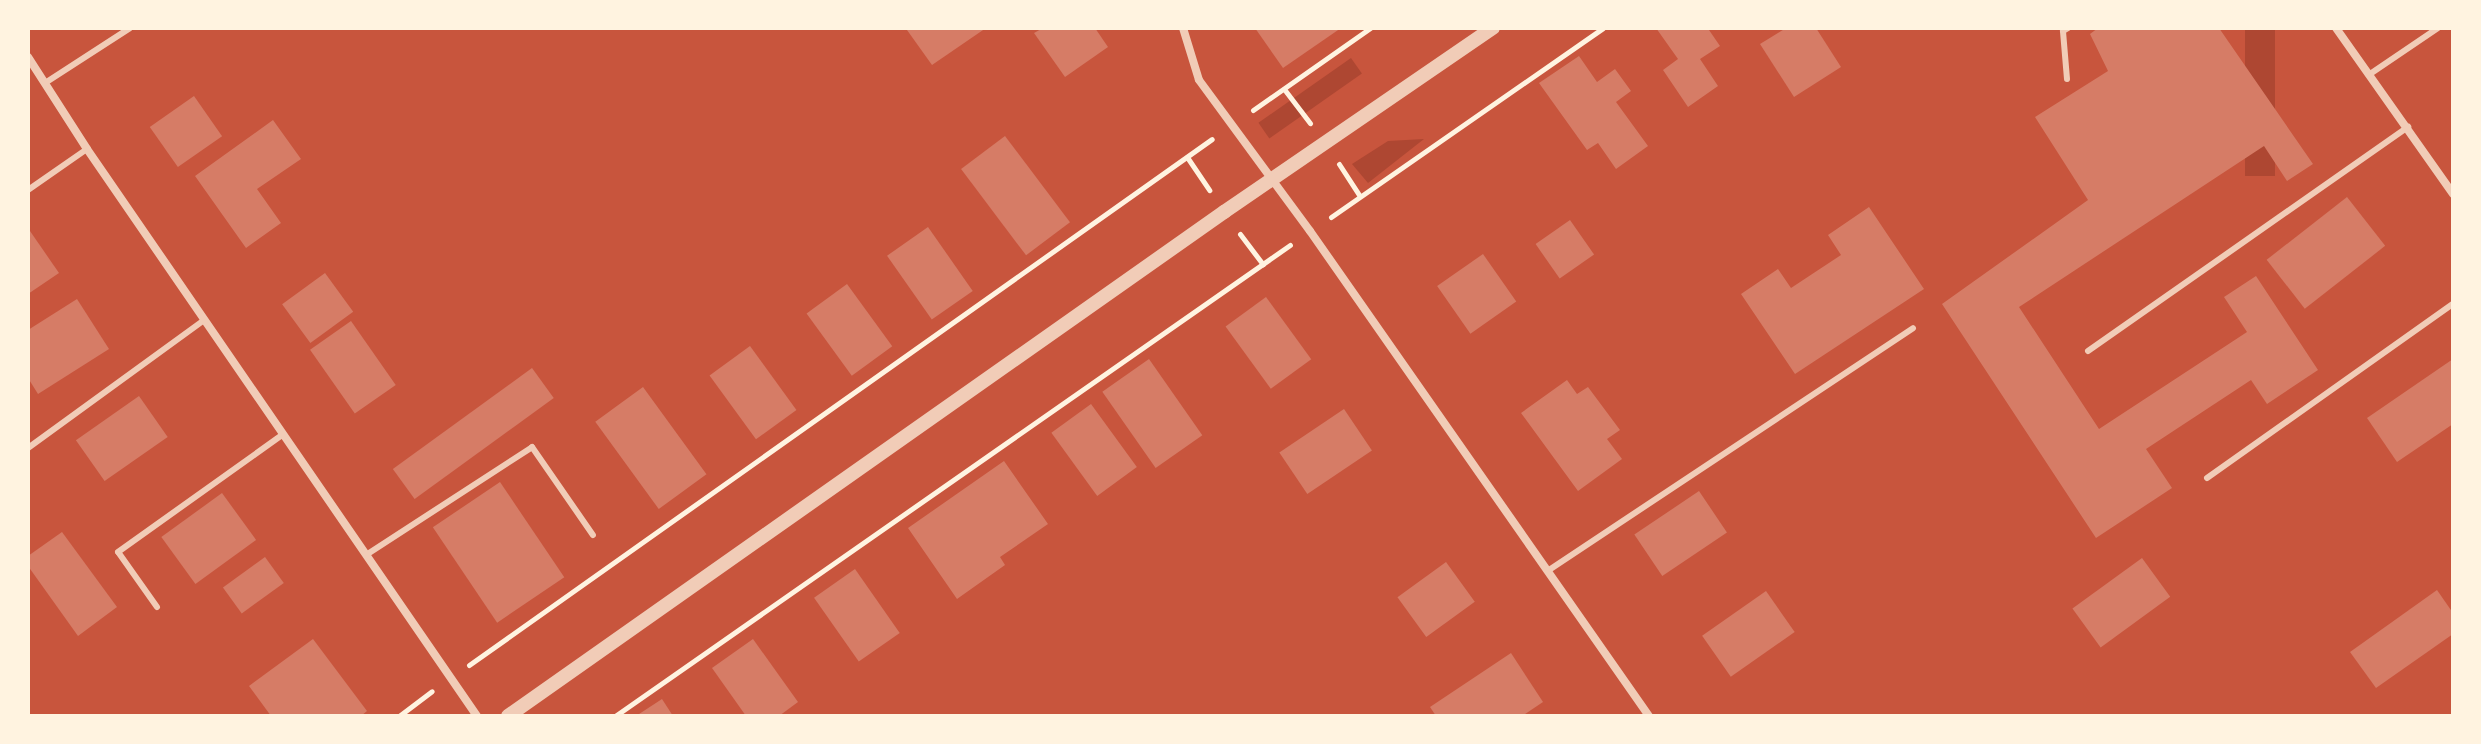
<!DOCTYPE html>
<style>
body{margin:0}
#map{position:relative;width:2481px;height:744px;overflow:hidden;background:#c8553d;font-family:Roboto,sans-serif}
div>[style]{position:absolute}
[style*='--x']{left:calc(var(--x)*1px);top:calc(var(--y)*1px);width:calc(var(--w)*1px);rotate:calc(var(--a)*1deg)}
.green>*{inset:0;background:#ae4732;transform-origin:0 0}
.building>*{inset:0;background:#d67c66;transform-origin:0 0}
.path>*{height:5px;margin:-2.5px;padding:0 2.5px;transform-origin:2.5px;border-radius:2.5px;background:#fff3e0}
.service>*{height:6px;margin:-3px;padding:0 3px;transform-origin:3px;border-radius:3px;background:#f1ccb7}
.minor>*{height:8px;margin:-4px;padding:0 4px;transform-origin:4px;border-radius:4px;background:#f1ccb7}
.tertiary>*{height:14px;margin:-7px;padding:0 7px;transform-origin:7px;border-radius:7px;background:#f1ccb7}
span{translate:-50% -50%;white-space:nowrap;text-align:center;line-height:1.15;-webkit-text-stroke:6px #fff3e0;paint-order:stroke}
.frame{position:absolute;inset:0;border:30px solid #fff3e0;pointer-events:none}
</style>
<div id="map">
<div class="green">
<div style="left:2245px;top:28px;width:30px;height:148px"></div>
<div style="left:1351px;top:58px;width:19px;height:113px;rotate:55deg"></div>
<div style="clip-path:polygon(1424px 139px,1368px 183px,1352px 164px,1388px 141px)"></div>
</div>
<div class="building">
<div style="clip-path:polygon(910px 28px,986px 28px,932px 65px,907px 30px)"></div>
<div style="clip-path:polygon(1043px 28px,1095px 28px,1108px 47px,1065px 77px,1034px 33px)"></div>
<div style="clip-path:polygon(1255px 28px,1341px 28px,1283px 68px)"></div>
<div style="clip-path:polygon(1656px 28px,1712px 28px,1709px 30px,1720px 46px,1700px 59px,1718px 86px,1688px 107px,1663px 70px,1678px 59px)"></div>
<div style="clip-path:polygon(1786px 28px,1816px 28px,1841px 67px,1794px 97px,1760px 44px)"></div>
<div style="clip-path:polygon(2098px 28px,2219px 28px,2313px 164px,2287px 181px,2264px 146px,2019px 307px,2099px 429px,2247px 332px,2224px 297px,2256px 276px,2318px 370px,2267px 404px,2251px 380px,2146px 449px,2172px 488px,2096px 538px,1942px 304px,2088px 200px,2035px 117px,2108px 71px,2090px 34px)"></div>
<div style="clip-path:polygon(1579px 56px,1597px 82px,1615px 69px,1631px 91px,1616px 102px,1648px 146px,1616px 169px,1598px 143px,1587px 150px,1539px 83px)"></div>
<div style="left:194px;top:96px;width:49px;height:54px;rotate:55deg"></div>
<div style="clip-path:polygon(273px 120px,301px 159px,257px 189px,281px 223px,246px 248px,195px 176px)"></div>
<div style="left:1005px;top:136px;width:108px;height:55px;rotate:53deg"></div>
<div style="left:2347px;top:197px;width:62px;height:102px;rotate:52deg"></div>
<div style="clip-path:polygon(1869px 207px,1924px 289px,1795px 374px,1741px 294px,1778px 269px,1791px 288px,1841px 255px,1828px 235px)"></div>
<div style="left:1570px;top:220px;width:42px;height:42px;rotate:55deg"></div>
<div style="left:928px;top:227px;width:78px;height:50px;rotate:55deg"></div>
<div style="clip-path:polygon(30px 231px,59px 273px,28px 294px,28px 233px)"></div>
<div style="left:1483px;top:254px;width:58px;height:56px;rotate:55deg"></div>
<div style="left:325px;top:273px;width:48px;height:53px;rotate:54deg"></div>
<div style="left:847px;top:284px;width:77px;height:50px;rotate:54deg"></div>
<div style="left:1266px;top:297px;width:77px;height:50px;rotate:54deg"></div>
<div style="clip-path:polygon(77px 299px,109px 349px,38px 394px,28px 378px,28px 330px)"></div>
<div style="left:351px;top:321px;width:78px;height:50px;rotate:55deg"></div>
<div style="left:750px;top:346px;width:79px;height:50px;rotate:54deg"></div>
<div style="left:1149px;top:359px;width:93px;height:57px;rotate:55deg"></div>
<div style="clip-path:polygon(2453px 359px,2453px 424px,2397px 462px,2367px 418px)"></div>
<div style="left:532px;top:368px;width:37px;height:172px;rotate:54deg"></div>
<div style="clip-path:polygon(1567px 380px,1577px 394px,1588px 387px,1620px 430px,1607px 439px,1622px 459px,1578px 491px,1521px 413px)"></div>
<div style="left:643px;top:387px;width:108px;height:59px;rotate:54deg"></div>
<div style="left:139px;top:396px;width:50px;height:77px;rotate:55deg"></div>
<div style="left:1091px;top:404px;width:78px;height:49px;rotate:54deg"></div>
<div style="left:1344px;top:409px;width:50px;height:78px;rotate:56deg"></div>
<div style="clip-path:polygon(1004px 461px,1048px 524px,1000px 557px,1005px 565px,957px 599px,908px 528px)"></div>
<div style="left:500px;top:482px;width:115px;height:81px;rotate:56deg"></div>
<div style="left:1699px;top:491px;width:50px;height:78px;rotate:56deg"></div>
<div style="left:222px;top:493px;width:58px;height:75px;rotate:54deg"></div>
<div style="clip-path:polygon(62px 532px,117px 607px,78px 636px,28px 566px,28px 556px)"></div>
<div style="left:265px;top:557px;width:32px;height:52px;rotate:54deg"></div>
<div style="left:2142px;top:558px;width:48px;height:86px;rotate:54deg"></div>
<div style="left:1446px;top:562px;width:49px;height:60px;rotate:54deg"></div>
<div style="left:855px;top:569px;width:78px;height:50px;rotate:55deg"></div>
<div style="clip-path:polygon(2437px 590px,2453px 613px,2453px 634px,2376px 688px,2350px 652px)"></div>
<div style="left:1766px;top:591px;width:50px;height:78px;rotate:55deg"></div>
<div style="clip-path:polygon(313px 639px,367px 711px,361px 716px,271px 716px,249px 686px)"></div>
<div style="clip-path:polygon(753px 639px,798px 702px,779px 716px,746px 716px,712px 668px)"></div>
<div style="clip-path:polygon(1511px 653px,1543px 702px,1522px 716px,1436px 716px,1430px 707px)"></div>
<div style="clip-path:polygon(662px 699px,673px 716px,636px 716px)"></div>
</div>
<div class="path">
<div style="--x:1284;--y:89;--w:43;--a:52.6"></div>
<div style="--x:1253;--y:110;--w:143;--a:-35"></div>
<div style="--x:1187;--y:157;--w:40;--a:56"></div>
<div style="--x:1339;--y:164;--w:38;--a:57"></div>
<div style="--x:1331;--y:217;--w:331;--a:-34.8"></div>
<div style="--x:1240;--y:234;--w:38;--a:53"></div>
<div style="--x:469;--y:665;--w:910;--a:-35.3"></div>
<div style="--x:399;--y:716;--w:41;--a:-37.1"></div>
<div style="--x:615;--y:716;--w:823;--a:-34.91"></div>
</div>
<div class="service">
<div style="--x:2370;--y:74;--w:82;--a:-34.1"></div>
<div style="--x:2067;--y:79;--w:48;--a:-94.8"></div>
<div style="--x:2063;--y:31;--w:6;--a:-31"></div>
<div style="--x:45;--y:83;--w:101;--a:-32.9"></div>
<div style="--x:28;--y:190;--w:72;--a:-34.8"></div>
<div style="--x:2088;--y:351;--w:391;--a:-35"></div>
<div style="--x:28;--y:448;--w:218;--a:-36"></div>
<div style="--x:2207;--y:478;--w:301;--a:-35.3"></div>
<div style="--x:366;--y:555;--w:198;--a:-33"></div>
<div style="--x:532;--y:447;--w:107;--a:55.3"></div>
<div style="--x:1549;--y:570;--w:437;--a:-33.6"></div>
<div style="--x:157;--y:607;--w:67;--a:-125.3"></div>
<div style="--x:118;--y:552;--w:201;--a:-35.5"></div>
</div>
<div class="minor">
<div style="--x:1183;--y:28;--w:54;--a:72.9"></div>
<div style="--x:1199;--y:80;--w:187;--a:53.7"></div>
<div style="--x:1310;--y:231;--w:592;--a:55.05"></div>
<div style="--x:2336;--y:28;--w:203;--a:54.8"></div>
<div style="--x:28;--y:57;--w:109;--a:57.3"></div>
<div style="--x:87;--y:149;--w:688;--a:55.48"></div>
</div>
<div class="tertiary">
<div style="--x:508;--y:716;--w:876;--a:-35.14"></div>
<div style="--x:1224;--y:212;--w:326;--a:-34.4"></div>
</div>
<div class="frame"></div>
</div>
